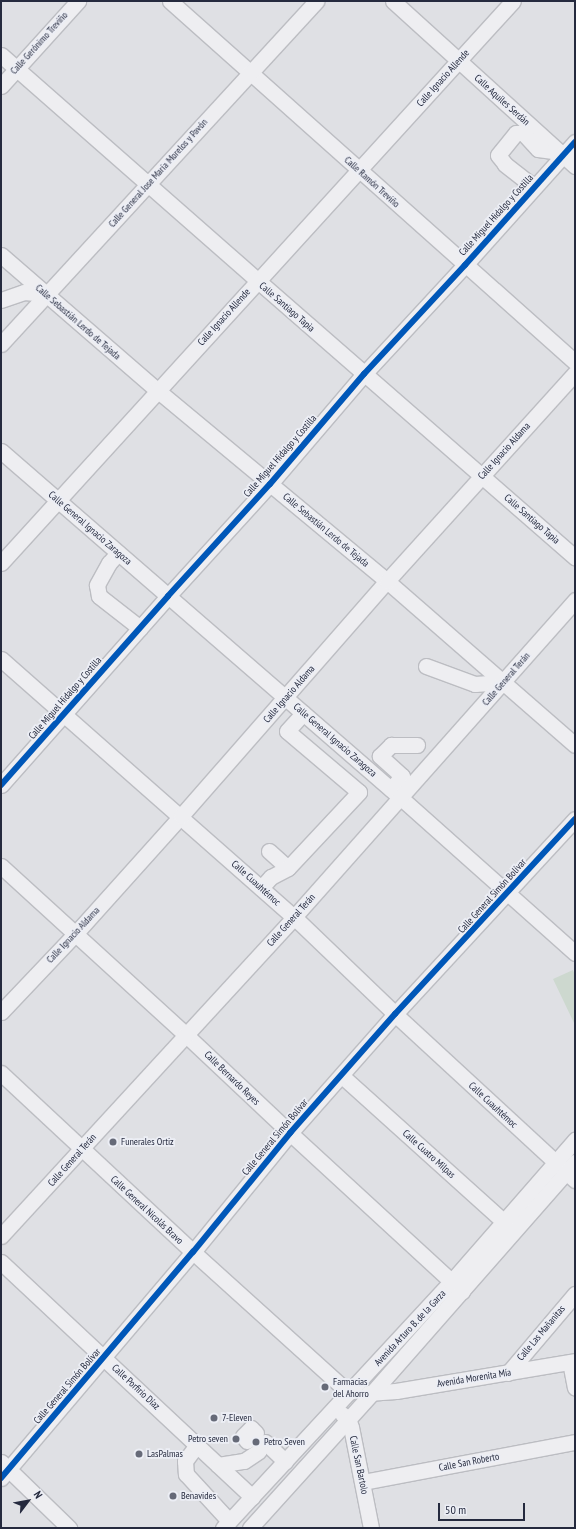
<!DOCTYPE html>
<meta charset="utf-8">
<style>
body{margin:0}
#map{position:relative;width:576px;height:1529px;overflow:hidden;background:#dfe0e4;font-family:"PT Sans Narrow",sans-serif}
div>[style]{position:absolute}
[style*='--x']{left:calc(var(--x)*1px);top:calc(var(--y)*1px);width:calc(var(--w)*1px);rotate:calc(var(--a)*1deg)}
.green>*{inset:0;background:#cdd8cf}
.roads{filter:drop-shadow(1px 0 #bcbdc2) drop-shadow(-1px 0 #bcbdc2) drop-shadow(0 1px #bcbdc2) drop-shadow(0 -1px #bcbdc2)}
.minor>*{height:15px;margin:-7.5px;padding:0 7.5px;transform-origin:7.5px;border-radius:7.5px;background:#eeeef1}
.cycleway>*{height:6px;margin:-3px;padding:0 3px;transform-origin:3px;border-radius:3px;background:#0057b8}
.dots>*{width:11px;height:11px;translate:-50% -50%;box-sizing:border-box;border:2px solid #eceef5;border-radius:50%}
span{translate:-50% -50%;white-space:nowrap;text-align:center;line-height:1.15;-webkit-text-stroke:3.5px #eceef5;paint-order:stroke}
.street-label{font-size:10px;color:#252a3e}
.poi-label{font-size:10px;color:#252a3e}
.left{translate:0 -50%;text-align:left}
.right{translate:-100% -50%;text-align:right}
.frame{position:absolute;inset:0;border:2px solid #252a3e;pointer-events:none}
.north{position:absolute;left:8px;top:1481px;width:40px;height:40px;-webkit-text-stroke:3px #eceef5;paint-order:stroke;rotate:58deg;font-size:11px;font-weight:700;line-height:16px;text-align:center;color:#252a3e}
.north::after{content:'';display:block;margin:auto;width:14px;height:18px;background:#252a3e;clip-path:polygon(50% 0,100% 100%,50% 72%,0 100%)}
.scale{position:absolute;left:438px;top:1503px;width:87px;height:18px;box-sizing:border-box;border:2px solid #252a3e;border-top:0;padding-left:5px;font-size:12px;line-height:14px;white-space:nowrap;color:#252a3e;-webkit-text-stroke:3px #eceef5;paint-order:stroke}
</style>
<div id="map">
<div class="green">
<div style="clip-path:polygon(573px 970px,575px 975px,575px 1025px,553px 979px)"></div>
</div>
<div class="roads">
<div class="minor">
<div style="--x:170;--y:1;--w:543;--a:41.71"></div>
<div style="--x:393;--y:1;--w:246;--a:42.2"></div>
<div style="--x:1;--y:55;--w:341;--a:41.3"></div>
<div style="--x:257;--y:280;--w:422;--a:41.1"></div>
<div style="--x:1;--y:86;--w:115;--a:-47.8"></div>
<div style="--x:534;--y:187;--w:37;--a:-142"></div>
<div style="--x:505;--y:164;--w:11;--a:-128"></div>
<div style="--x:498;--y:155;--w:28;--a:-51"></div>
<div style="--x:516;--y:133;--w:7;--a:0"></div>
<div style="--x:523;--y:133;--w:22;--a:47"></div>
<div style="--x:538;--y:149;--w:15;--a:8"></div>
<div style="--x:553;--y:151;--w:8;--a:23"></div>
<div style="--x:1;--y:255;--w:206;--a:40.9"></div>
<div style="--x:157;--y:390;--w:299;--a:39.7"></div>
<div style="--x:387;--y:581;--w:249;--a:41.1"></div>
<div style="--x:1;--y:300;--w:24;--a:-19"></div>
<div style="--x:24;--y:292;--w:22;--a:5"></div>
<div style="--x:1;--y:344;--w:466;--a:-47.4"></div>
<div style="--x:1;--y:451;--w:530;--a:40.94"></div>
<div style="--x:401;--y:798;--w:233;--a:41.7"></div>
<div style="--x:118;--y:553;--w:13;--a:132"></div>
<div style="--x:109;--y:563;--w:25;--a:119"></div>
<div style="--x:97;--y:585;--w:11;--a:80"></div>
<div style="--x:99;--y:596;--w:52;--a:38"></div>
<div style="--x:1;--y:563;--w:760;--a:-47.67"></div>
<div style="--x:1;--y:659;--w:390;--a:41.4"></div>
<div style="--x:294;--y:917;--w:140;--a:43.8"></div>
<div style="--x:395;--y:1014;--w:245;--a:42.7"></div>
<div style="--x:426;--y:666;--w:52;--a:20.2"></div>
<div style="--x:475;--y:684;--w:29;--a:-4"></div>
<div style="--x:1;--y:785;--w:252;--a:-48.5"></div>
<div style="--x:168;--y:596;--w:151;--a:-47.7"></div>
<div style="--x:270;--y:484;--w:145;--a:-49.5"></div>
<div style="--x:364;--y:374;--w:149;--a:-47.2"></div>
<div style="--x:465;--y:265;--w:165;--a:-48.2"></div>
<div style="--x:391;--y:789;--w:17;--a:-50"></div>
<div style="--x:402;--y:776;--w:30;--a:-138"></div>
<div style="--x:380;--y:756;--w:16;--a:-45"></div>
<div style="--x:391;--y:745;--w:26;--a:0"></div>
<div style="--x:269;--y:851;--w:25;--a:42"></div>
<div style="--x:288;--y:868;--w:104;--a:-46.9"></div>
<div style="--x:359;--y:792;--w:94;--a:-139.7"></div>
<div style="--x:287;--y:731;--w:24;--a:-48"></div>
<div style="--x:1;--y:866;--w:249;--a:42.4"></div>
<div style="--x:185;--y:1034;--w:144;--a:43.3"></div>
<div style="--x:290;--y:1133;--w:234;--a:42.6"></div>
<div style="--x:261;--y:888;--w:15;--a:-48"></div>
<div style="--x:271;--y:877;--w:19;--a:-28"></div>
<div style="--x:1;--y:1012;--w:108;--a:-46.5"></div>
<div style="--x:75;--y:934;--w:159;--a:-48.1"></div>
<div style="--x:181;--y:816;--w:313;--a:-48.8"></div>
<div style="--x:387;--y:581;--w:280;--a:-47.9"></div>
<div style="--x:1;--y:1073;--w:262;--a:43"></div>
<div style="--x:193;--y:1252;--w:210;--a:42.1"></div>
<div style="--x:342;--y:1076;--w:227;--a:42"></div>
<div style="--x:1;--y:1236;--w:433;--a:-47.4"></div>
<div style="--x:294;--y:917;--w:424;--a:-48.4"></div>
<div style="--x:1;--y:1262;--w:344;--a:43.1"></div>
<div style="--x:570;--y:1362;--w:26;--a:79"></div>
<div style="--x:508;--y:1373;--w:104;--a:-49.7"></div>
<div style="--x:368;--y:1393;--w:28;--a:-4"></div>
<div style="--x:396;--y:1391;--w:181;--a:-9.5"></div>
<div style="--x:342;--y:1414;--w:10;--a:45"></div>
<div style="--x:349;--y:1421;--w:6;--a:72"></div>
<div style="--x:351;--y:1427;--w:103;--a:78.8"></div>
<div style="--x:247;--y:1441;--w:6;--a:-129"></div>
<div style="--x:243;--y:1436;--w:11;--a:-45"></div>
<div style="--x:251;--y:1428;--w:7;--a:45"></div>
<div style="--x:265;--y:1442;--w:28;--a:44"></div>
<div style="--x:197;--y:1445;--w:20;--a:127"></div>
<div style="--x:185;--y:1461;--w:13;--a:86"></div>
<div style="--x:186;--y:1474;--w:64;--a:47.5"></div>
<div style="--x:1;--y:1462;--w:95;--a:44.1"></div>
<div style="--x:218;--y:1465;--w:26;--a:-9"></div>
<div style="--x:244;--y:1461;--w:18;--a:-34"></div>
<div style="--x:1;--y:1478;--w:297;--a:-49.7"></div>
<div style="--x:193;--y:1252;--w:154;--a:-50.8"></div>
<div style="--x:290;--y:1133;--w:159;--a:-48.6"></div>
<div style="--x:395;--y:1014;--w:265;--a:-47.3"></div>
<div style="--x:363;--y:1482;--w:216;--a:-10.7"></div>
<div style="--x:223;--y:1528;--w:335;--a:-47.2"></div>
<div style="--x:451;--y:1282;--w:189;--a:-48.9"></div>
<div style="--x:250;--y:1528;--w:182;--a:-47.9"></div>
<div style="--x:372;--y:1393;--w:308;--a:-48.7"></div>
</div>
</div>
<div class="cycleway">
<div style="--x:1;--y:785;--w:252;--a:-48.5"></div>
<div style="--x:168;--y:596;--w:151;--a:-47.7"></div>
<div style="--x:270;--y:484;--w:145;--a:-49.5"></div>
<div style="--x:364;--y:374;--w:149;--a:-47.2"></div>
<div style="--x:465;--y:265;--w:165;--a:-48.2"></div>
<div style="--x:1;--y:1478;--w:297;--a:-49.7"></div>
<div style="--x:193;--y:1252;--w:154;--a:-50.8"></div>
<div style="--x:290;--y:1133;--w:159;--a:-48.6"></div>
<div style="--x:395;--y:1014;--w:265;--a:-47.3"></div>
</div>
<div class="dots">
<div style="left:113px;top:1142px;background:#666a78"></div>
<div style="left:325px;top:1387px;background:#666a78"></div>
<div style="left:214px;top:1418px;background:#666a78"></div>
<div style="left:236px;top:1439px;background:#666a78"></div>
<div style="left:256px;top:1442px;background:#666a78"></div>
<div style="left:139px;top:1454px;background:#666a78"></div>
<div style="left:173px;top:1496px;background:#666a78"></div>
</div>
<div class="street-label">
<span style="left:39px;top:43px;rotate:-48deg">Calle Gerónimo Treviño</span>
<span style="left:443px;top:78px;rotate:-48deg">Calle Ignacio Allende</span>
<span style="left:502px;top:100px;rotate:42deg">Calle Aquiles Serdán</span>
<span style="left:158px;top:173px;rotate:-48deg">Calle General Jose María Morelos y Pavón</span>
<span style="left:372px;top:182px;rotate:42deg">Calle Ramón Treviño</span>
<span style="left:496px;top:215px;rotate:-48deg">Calle Miguel Hidalgo y Costilla</span>
<span style="left:287px;top:307px;rotate:41deg">Calle Santiago Tapia</span>
<span style="left:224px;top:317px;rotate:-48deg">Calle Ignacio Allende</span>
<span style="left:78px;top:322px;rotate:41deg">Calle Sebastián Lerdo de Tejada</span>
<span style="left:504px;top:451px;rotate:-48deg">Calle Ignacio Aldama</span>
<span style="left:280px;top:456px;rotate:-49deg">Calle Miguel Hidalgo y Costilla</span>
<span style="left:532px;top:519px;rotate:41deg">Calle Santiago Tapia</span>
<span style="left:90px;top:528px;rotate:41deg">Calle General Ignacio Zaragoza</span>
<span style="left:326px;top:530px;rotate:40deg">Calle Sebastián Lerdo de Tejada</span>
<span style="left:506px;top:679px;rotate:-49deg">Calle General Terán</span>
<span style="left:289px;top:694px;rotate:-49deg">Calle Ignacio Aldama</span>
<span style="left:65px;top:698px;rotate:-49deg">Calle Miguel Hidalgo y Costilla</span>
<span style="left:335px;top:740px;rotate:41deg">Calle General Ignacio Zaragoza</span>
<span style="left:256px;top:883px;rotate:42deg">Calle Cuauhtémoc</span>
<span style="left:492px;top:896px;rotate:-48deg">Calle General Simón Bolívar</span>
<span style="left:291px;top:920px;rotate:-48deg">Calle General Terán</span>
<span style="left:73px;top:935px;rotate:-47deg">Calle Ignacio Aldama</span>
<span style="left:232px;top:1078px;rotate:44deg">Calle Bernardo Reyes</span>
<span style="left:493px;top:1105px;rotate:43deg">Calle Cuauhtémoc</span>
<span style="left:275px;top:1137px;rotate:-50deg">Calle General Simón Bolívar</span>
<span style="left:429px;top:1154px;rotate:42deg">Calle Cuatro Milpas</span>
<span style="left:72px;top:1160px;rotate:-48deg">Calle General Terán</span>
<span style="left:147px;top:1210px;rotate:43deg">Calle General Nicolás Bravo</span>
<span style="left:410px;top:1328px;rotate:-47deg">Avenida Arturo B. de la Garza</span>
<span style="left:541px;top:1333px;rotate:-50deg">Calle Las Mañanitas</span>
<span style="left:474px;top:1378px;rotate:-9deg">Avenida Morenita Mía</span>
<span style="left:67px;top:1386px;rotate:-49deg">Calle General Simón Bolívar</span>
<span style="left:136px;top:1387px;rotate:43deg">Calle Porfirio Díaz</span>
<span style="left:469px;top:1462px;rotate:-11deg">Calle San Roberto</span>
<span style="left:359px;top:1465px;rotate:78deg">Calle San Bartolo</span>
</div>
<div class="poi-label">
<span class="left" style="left:121px;top:1142px">Funerales Ortiz</span>
<span class="left" style="left:333px;top:1387px">Farmacias<br>del Ahorro</span>
<span class="left" style="left:222px;top:1418px">7-Eleven</span>
<span class="right" style="left:228px;top:1439px">Petro seven</span>
<span class="left" style="left:264px;top:1442px">Petro Seven</span>
<span class="left" style="left:147px;top:1454px">LasPalmas</span>
<span class="left" style="left:181px;top:1496px">Benavides</span>
</div>
<div class="frame"></div>
<div class="north">N</div>
<div class="scale">50 m</div>
</div>
